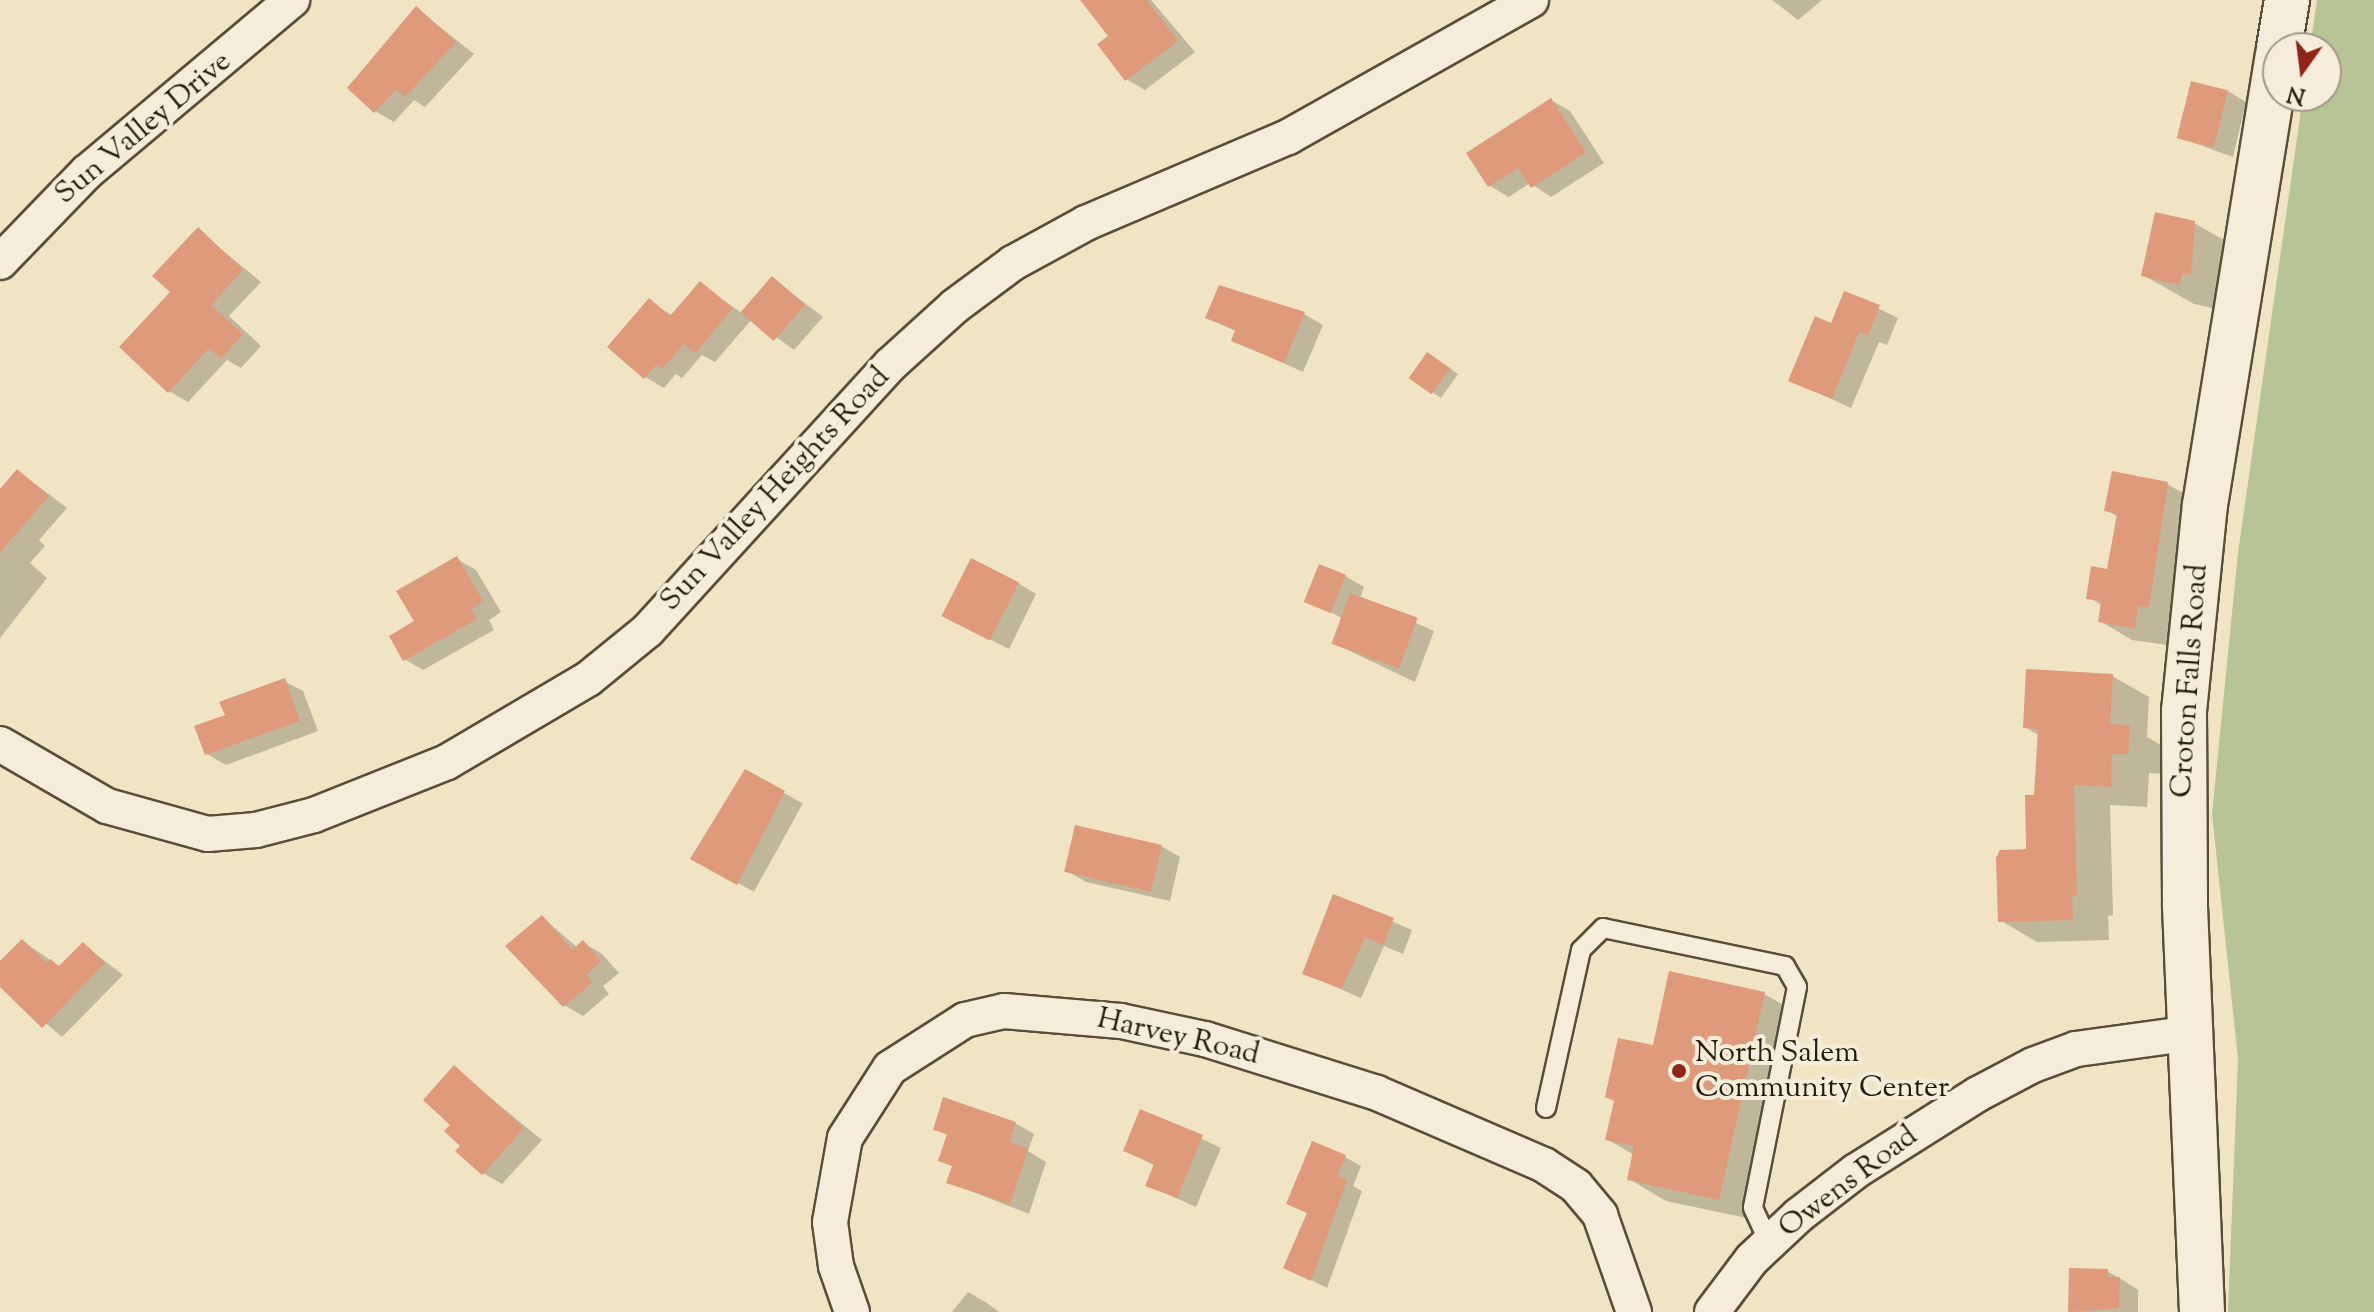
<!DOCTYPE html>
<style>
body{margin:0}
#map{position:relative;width:2374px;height:1312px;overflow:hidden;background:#f0e4c4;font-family:"Sorts Mill Goudy",serif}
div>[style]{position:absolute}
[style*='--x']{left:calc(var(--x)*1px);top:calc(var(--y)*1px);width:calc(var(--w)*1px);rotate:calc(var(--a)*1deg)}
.green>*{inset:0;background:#b7c596}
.shadow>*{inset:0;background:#0003;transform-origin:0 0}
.building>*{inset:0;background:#de9a7b;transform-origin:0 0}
.roads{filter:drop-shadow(2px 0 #5b4d36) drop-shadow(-2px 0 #5b4d36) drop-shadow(0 2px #5b4d36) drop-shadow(0 -2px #5b4d36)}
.lane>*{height:18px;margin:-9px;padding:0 9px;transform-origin:9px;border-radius:9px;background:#f5edd9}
.street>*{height:34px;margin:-17px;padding:0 17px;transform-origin:17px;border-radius:17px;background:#f5edd9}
.secondary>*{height:44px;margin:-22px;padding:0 22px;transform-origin:22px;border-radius:22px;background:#f5edd9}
.dots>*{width:22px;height:22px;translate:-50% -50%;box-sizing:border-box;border:4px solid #f5edd9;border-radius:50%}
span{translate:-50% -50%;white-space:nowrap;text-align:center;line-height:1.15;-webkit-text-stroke:8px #f5edd9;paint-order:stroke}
.street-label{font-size:30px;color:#291b07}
.poi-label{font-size:30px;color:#291b07}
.left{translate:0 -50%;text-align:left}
.north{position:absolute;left:2262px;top:32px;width:80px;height:80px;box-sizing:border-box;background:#f5edd9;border:2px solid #a39985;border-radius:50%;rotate:194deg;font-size:22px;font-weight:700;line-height:32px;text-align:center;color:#291b07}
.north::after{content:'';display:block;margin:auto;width:28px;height:36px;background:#8f2418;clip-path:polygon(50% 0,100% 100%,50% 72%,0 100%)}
</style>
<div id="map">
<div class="green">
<div style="clip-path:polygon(2317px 0,2374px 0,2374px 1312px,2228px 1312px,2238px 1059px,2212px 814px,2238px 553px,2303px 96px,2326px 96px,2326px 48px,2310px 48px)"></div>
</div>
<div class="shadow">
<div style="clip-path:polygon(1088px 0,1151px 0,1195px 52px,1145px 90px,1126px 79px,1110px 36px)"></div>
<div style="clip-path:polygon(1772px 0,1822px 0,1798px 20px)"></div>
<div style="clip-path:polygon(416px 8px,474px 54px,425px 107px,414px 100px,394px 122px,375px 111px)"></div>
<div style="clip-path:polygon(2228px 91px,2246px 102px,2233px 157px,2180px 138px)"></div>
<div style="clip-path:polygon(1551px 100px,1570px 111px,1604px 163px,1551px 197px,1530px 183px,1509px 197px,1490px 186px,1469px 154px)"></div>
<div style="clip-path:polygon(2194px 223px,2245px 252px,2230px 312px,2194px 304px,2143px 275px)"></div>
<div style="clip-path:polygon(198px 230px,261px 282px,229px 316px,261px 346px,241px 368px,227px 360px,188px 402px,169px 391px)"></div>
<div style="clip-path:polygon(773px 279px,823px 317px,794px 350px,752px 319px,715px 362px,702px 355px,682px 378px,676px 374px,664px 388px,645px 377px,649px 301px,673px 316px,700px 284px,743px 314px)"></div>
<div style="clip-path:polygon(1846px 293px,1898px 318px,1887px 345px,1879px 342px,1851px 408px,1791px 380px,1832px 326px)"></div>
<div style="clip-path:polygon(1304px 314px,1323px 325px,1303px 372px,1233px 340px,1237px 332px,1208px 317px)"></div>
<div style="clip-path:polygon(1436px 359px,1458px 374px,1441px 398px,1411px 378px)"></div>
<div style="clip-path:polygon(18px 471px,67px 508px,39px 540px,45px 546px,30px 563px,47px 578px,0 638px,0 493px)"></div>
<div style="clip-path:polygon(2167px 484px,2199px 502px,2181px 625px,2170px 623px,2167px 645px,2132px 640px,2100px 621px,2103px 606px,2088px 597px,2108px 571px,2118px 517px,2107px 510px)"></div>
<div style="clip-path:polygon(457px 559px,476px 570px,501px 612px,489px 620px,494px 630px,423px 670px,404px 659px,417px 622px)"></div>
<div style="clip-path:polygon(1345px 576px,1364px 587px,1360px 598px,1434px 631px,1415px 682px,1333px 643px,1342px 618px,1307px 601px)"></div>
<div style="clip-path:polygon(1018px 583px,1036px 594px,1009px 649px,963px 626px)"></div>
<div style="clip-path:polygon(2112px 676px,2149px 697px,2147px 737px,2166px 748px,2165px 774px,2149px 773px,2147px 807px,2110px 805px,2113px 915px,2108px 916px,2109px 940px,2037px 942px,2000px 920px,2028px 851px,2036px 797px,2040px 736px,2025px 727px)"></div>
<div style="clip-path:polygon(284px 681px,303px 691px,318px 731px,226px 765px,207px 754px,227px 717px)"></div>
<div style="left:746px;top:772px;width:65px;height:101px;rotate:29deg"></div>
<div style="clip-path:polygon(1161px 846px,1180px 857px,1170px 901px,1086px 882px,1067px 871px)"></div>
<div style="clip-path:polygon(1334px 896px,1412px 930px,1403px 954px,1384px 946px,1361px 998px,1304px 973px)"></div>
<div style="clip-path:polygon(542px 917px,578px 948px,584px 943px,602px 954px,619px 973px,603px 986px,609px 994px,583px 1016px,564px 1005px)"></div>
<div style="clip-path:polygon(22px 941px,61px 967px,83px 944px,123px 975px,62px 1037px,0 984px,0 964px)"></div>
<div style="clip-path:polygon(1764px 994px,1801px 1015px,1756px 1220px,1666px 1201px,1629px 1179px,1634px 1155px,1607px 1139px,1616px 1101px,1655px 1048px)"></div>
<div style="clip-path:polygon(454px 1068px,542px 1140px,502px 1184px,483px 1173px,453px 1125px)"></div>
<div style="clip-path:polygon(1142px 1111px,1221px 1148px,1196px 1207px,1147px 1185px,1155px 1166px,1125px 1150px)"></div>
<div style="clip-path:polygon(1015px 1123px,1034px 1134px,1028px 1151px,1046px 1162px,1029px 1214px,948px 1182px,953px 1167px,941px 1160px,949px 1136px,936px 1129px)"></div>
<div style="clip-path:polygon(1345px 1157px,1361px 1166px,1353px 1186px,1362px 1191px,1327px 1288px,1285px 1267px,1309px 1214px,1289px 1203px)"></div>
<div style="clip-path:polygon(2071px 1270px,2107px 1271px,2126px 1282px,2138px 1290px,2138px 1312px,2070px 1312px)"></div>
<div style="clip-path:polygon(968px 1292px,987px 1303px,999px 1312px,952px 1312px)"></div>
</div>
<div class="building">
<div style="clip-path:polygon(1080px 0,1147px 0,1178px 41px,1125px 81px,1097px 44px,1108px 36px)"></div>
<div style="clip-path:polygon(416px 6px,456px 42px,405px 97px,396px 89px,374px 113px,347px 88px)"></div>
<div style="left:2191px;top:81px;width:38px;height:59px;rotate:14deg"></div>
<div style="clip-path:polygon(1551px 98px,1586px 152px,1531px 188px,1518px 168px,1488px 187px,1466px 153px)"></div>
<div style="clip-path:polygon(2155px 212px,2195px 221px,2191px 275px,2182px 273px,2180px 285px,2141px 276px)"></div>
<div style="clip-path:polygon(198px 227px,243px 270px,211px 305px,243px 334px,221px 359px,209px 348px,168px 393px,119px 347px,170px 292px,152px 276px)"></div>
<div style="left:772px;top:276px;width:44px;height:48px;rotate:41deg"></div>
<div style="clip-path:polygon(700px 281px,733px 308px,695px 353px,684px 344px,662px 369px,657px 364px,644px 379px,607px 347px,649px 298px,670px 316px)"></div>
<div style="clip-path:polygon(1219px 285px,1305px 312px,1284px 363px,1231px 341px,1235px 330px,1205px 318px)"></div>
<div style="clip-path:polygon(1844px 291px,1880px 305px,1868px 336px,1859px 332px,1832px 399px,1788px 381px,1815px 316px,1831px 323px)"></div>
<div style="left:1427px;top:352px;width:28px;height:32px;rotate:35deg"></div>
<div style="clip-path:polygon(17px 469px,49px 496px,0 552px,0 489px)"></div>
<div style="clip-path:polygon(2112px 471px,2168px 482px,2149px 607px,2138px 606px,2135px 628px,2098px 622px,2101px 601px,2086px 599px,2091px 566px,2107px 569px,2117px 514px,2104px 511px)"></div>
<div style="clip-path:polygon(457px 556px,483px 601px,471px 609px,477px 619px,403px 661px,389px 636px,414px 621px,396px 591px)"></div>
<div style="left:971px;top:558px;width:54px;height:65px;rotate:27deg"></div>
<div style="left:1319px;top:564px;width:29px;height:41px;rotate:22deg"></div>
<div style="left:1350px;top:593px;width:72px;height:54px;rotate:20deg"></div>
<div style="clip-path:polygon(2026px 669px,2113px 674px,2110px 724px,2130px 725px,2128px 754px,2112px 754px,2111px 787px,2074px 785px,2077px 895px,2072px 896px,2073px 920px,1998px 922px,1996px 858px,2000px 850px,2026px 849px,2025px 795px,2034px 795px,2038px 729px,2023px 728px)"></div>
<div style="clip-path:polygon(285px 678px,300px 721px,205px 755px,194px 726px,225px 715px,219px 702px)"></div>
<div style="clip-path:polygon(745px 769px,785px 791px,737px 885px,690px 859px)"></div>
<div style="left:1075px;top:825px;width:89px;height:48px;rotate:13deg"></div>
<div style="clip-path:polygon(1333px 894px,1394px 918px,1383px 945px,1365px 937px,1342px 989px,1302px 974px)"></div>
<div style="clip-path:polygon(542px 915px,572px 950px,583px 940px,601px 961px,586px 975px,592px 983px,563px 1007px,505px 946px)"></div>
<div style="clip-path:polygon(22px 939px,47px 963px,51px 959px,58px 967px,83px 942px,105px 963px,42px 1028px,0 987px,0 961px)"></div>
<div style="clip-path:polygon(1669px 971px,1765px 992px,1719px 1200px,1627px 1180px,1634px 1146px,1605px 1140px,1614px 1101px,1605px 1097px,1618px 1038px,1653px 1045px)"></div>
<div style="clip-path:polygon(454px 1065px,524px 1128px,482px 1175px,455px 1151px,460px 1146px,444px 1131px,450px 1125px,423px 1100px)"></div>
<div style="clip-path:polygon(943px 1097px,1016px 1122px,1009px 1142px,1028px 1149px,1010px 1204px,946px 1183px,952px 1166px,938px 1161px,947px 1134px,933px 1130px)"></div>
<div style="clip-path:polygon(1140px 1109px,1203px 1135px,1177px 1198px,1145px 1186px,1154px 1164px,1123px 1151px)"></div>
<div style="clip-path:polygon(1312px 1141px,1346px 1155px,1337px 1176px,1347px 1180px,1311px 1281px,1283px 1268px,1307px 1213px,1286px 1204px)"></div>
<div style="clip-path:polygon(2069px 1268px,2108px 1269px,2108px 1277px,2120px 1277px,2119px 1308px,2068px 1312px)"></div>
</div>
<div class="roads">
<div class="lane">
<div style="--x:1546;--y:1108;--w:162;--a:-77.5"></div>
<div style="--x:1581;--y:950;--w:31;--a:-45"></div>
<div style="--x:1603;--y:928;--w:186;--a:11.8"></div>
<div style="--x:1785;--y:966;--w:24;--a:60"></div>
<div style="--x:1797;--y:987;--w:225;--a:101.3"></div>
<div style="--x:1753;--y:1208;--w:38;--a:65"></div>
</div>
<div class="street">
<div style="--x:0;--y:262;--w:125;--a:-46"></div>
<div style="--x:87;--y:172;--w:268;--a:-40"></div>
<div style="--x:0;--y:744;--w:124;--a:30.1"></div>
<div style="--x:107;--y:806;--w:105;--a:15.5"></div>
<div style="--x:208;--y:834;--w:48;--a:-4.8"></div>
<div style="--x:256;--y:830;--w:60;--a:-14.5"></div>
<div style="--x:314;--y:815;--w:143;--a:-21.7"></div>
<div style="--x:447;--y:762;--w:164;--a:-30.5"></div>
<div style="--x:588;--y:679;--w:77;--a:-39.2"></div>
<div style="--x:648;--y:630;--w:359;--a:-47.6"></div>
<div style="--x:890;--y:365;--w:88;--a:-42.2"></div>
<div style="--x:955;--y:306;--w:72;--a:-36.6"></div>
<div style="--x:1013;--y:263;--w:83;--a:-28.7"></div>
<div style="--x:1086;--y:223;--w:220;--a:-23.1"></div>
<div style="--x:1288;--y:137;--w:279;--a:-29.4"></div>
<div style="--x:852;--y:1312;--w:49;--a:-109.2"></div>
<div style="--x:836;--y:1266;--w:44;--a:-97.8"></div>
<div style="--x:830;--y:1222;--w:85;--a:-79.9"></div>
<div style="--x:845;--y:1138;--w:83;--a:-57.3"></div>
<div style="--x:890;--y:1068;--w:89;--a:-32.6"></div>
<div style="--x:965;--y:1020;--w:40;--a:-13"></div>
<div style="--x:1004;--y:1011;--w:117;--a:4.9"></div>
<div style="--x:1121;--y:1021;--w:86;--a:12.1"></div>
<div style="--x:1205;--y:1039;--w:180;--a:17.4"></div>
<div style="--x:1377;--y:1093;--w:182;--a:23.3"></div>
<div style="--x:1544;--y:1165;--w:38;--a:33"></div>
<div style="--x:1576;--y:1186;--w:38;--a:50"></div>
<div style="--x:1600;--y:1215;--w:103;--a:70.7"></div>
<div style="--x:1712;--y:1312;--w:66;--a:-53"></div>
<div style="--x:1752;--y:1259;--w:64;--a:-43.1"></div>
<div style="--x:1799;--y:1215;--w:72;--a:-37.7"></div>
<div style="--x:1856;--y:1171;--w:144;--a:-32.3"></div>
<div style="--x:1978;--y:1094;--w:62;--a:-27.8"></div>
<div style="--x:2033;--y:1065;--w:46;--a:-20.4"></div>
<div style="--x:2076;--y:1049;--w:118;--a:-7.8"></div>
</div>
<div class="secondary">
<div style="--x:2279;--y:48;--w:49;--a:-80.5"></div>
<div style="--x:2202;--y:1312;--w:409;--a:-92.4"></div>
<div style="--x:2185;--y:903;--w:192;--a:-90.3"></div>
<div style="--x:2184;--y:711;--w:207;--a:-84.2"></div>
<div style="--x:2205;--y:505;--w:455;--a:-80.8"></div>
</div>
</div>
<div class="dots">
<div style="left:1679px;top:1071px;background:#8f2418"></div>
</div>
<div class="street-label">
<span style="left:144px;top:129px;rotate:-40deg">Sun Valley Drive</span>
<span style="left:776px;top:490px;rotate:-47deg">Sun Valley Heights Road</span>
<span style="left:2191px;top:681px;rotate:-86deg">Croton Falls Road</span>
<span style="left:1178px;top:1038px;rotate:13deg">Harvey Road</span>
<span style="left:1849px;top:1183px;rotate:-37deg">Owens Road</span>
</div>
<div class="poi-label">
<span class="left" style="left:1695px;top:1071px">North Salem<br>Community Center</span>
</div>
<div class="north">N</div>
</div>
